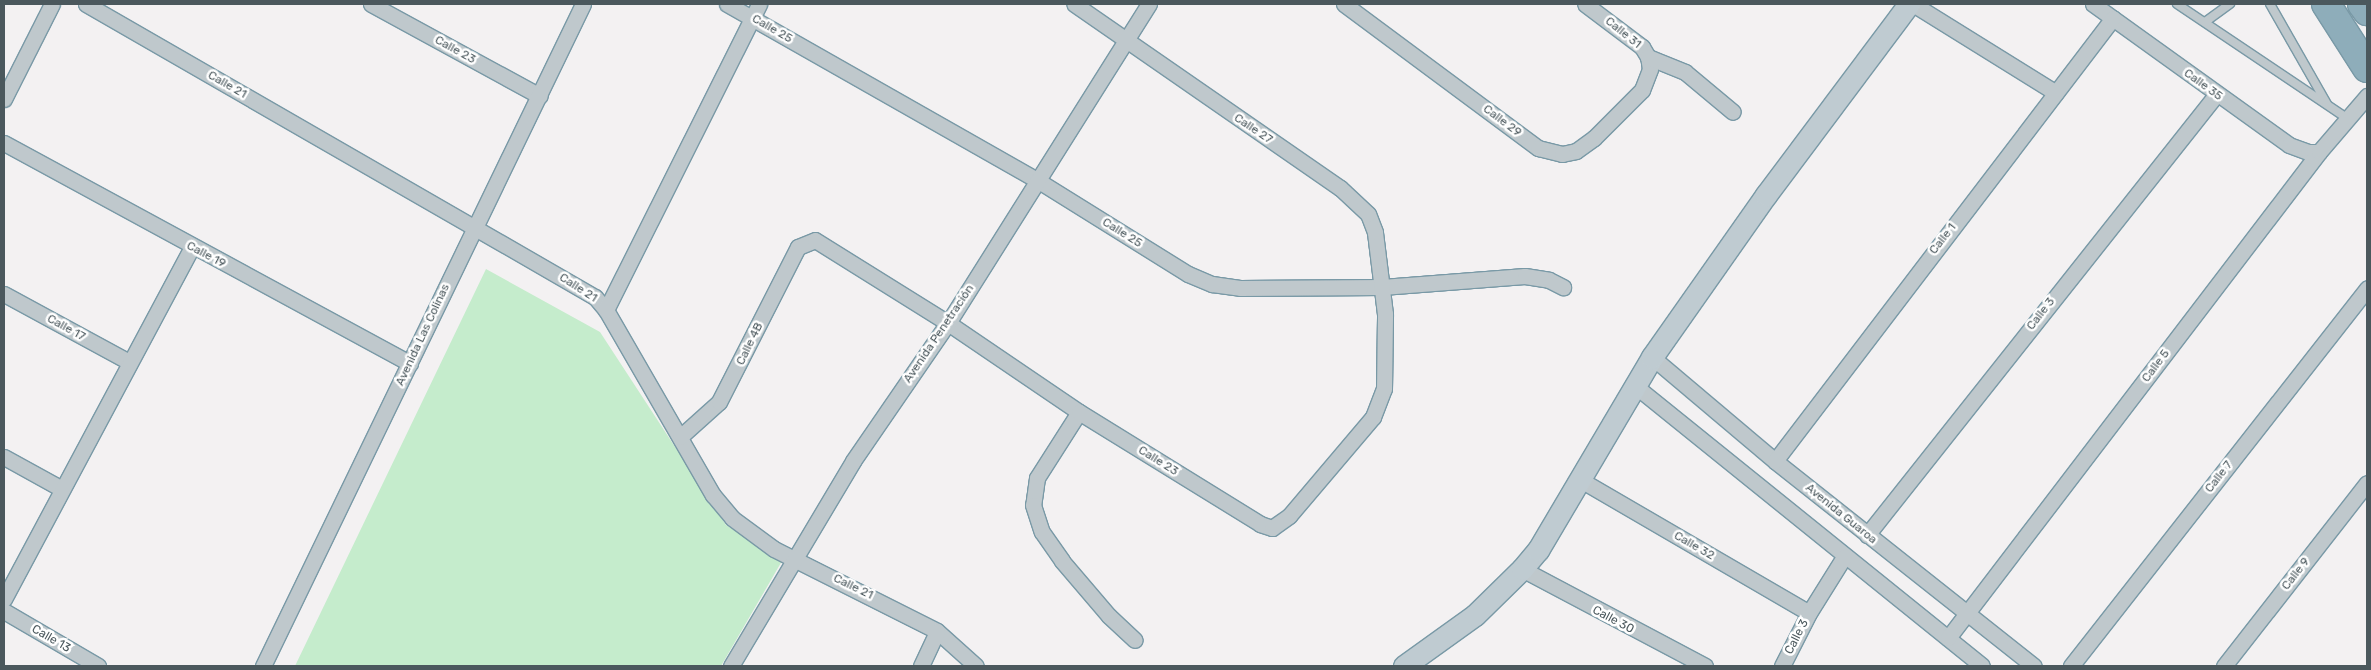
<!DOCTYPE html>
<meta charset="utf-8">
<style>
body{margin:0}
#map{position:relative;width:2371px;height:670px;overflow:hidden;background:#f3f1f2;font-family:Rubik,sans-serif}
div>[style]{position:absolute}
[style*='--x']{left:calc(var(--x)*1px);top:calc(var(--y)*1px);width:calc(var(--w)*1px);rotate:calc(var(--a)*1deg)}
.green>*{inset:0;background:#c5eccc}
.roads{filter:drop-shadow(1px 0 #7999a6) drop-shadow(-1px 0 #7999a6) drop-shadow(0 1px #7999a6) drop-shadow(0 -1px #7999a6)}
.lane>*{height:8px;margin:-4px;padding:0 4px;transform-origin:4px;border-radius:4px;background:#bfc8cc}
.street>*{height:15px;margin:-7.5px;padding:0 7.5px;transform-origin:7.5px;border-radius:7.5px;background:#bfc8cc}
.secondary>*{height:21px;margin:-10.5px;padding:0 10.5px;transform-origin:10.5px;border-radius:10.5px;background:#bfcbd1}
.highway>*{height:28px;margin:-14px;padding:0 14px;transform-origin:14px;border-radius:14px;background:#8eadba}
span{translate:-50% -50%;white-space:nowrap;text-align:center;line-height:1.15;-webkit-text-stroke:5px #fff;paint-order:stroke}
.street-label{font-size:12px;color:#4b585d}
.frame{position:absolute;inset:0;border:5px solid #4b585d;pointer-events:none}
</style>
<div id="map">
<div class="green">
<div style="clip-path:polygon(486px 269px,600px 332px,726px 525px,782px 561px,721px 666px,295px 666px)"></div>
</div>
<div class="roads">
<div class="lane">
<div style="--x:2177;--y:4;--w:206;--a:33.9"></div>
<div style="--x:2270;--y:4;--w:115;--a:60.3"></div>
<div style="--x:2205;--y:22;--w:31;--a:-36"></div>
</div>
<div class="street">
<div style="--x:86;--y:4;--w:587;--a:29.93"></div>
<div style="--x:595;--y:297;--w:17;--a:50"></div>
<div style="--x:606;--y:310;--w:214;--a:60"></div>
<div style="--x:713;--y:495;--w:30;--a:50"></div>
<div style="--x:732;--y:518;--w:52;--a:36.4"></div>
<div style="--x:774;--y:549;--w:182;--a:26.7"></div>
<div style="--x:937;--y:631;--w:52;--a:41.9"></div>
<div style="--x:371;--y:4;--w:192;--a:28.6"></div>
<div style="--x:727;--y:4;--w:356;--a:29.6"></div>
<div style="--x:1037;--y:180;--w:178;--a:31.9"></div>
<div style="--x:1188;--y:274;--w:26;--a:23"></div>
<div style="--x:1212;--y:284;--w:28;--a:8"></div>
<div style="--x:1240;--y:288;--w:142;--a:-0.4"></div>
<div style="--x:1382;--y:287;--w:143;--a:-4.4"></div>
<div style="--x:1525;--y:276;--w:24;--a:9"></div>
<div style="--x:1549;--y:280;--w:16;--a:27"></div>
<div style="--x:1344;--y:4;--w:242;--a:36.6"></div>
<div style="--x:1538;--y:148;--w:25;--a:14"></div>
<div style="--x:1562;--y:154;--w:14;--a:-12"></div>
<div style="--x:1576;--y:151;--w:22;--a:-36"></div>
<div style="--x:1594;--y:138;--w:68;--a:-45"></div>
<div style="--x:1642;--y:90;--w:22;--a:-69"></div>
<div style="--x:1650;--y:69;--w:12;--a:-99"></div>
<div style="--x:1648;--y:57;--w:12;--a:-121"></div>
<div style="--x:1642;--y:47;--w:71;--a:-143"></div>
<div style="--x:1913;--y:4;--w:168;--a:31.9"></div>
<div style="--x:2093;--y:4;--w:241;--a:35.7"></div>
<div style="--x:2289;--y:145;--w:20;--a:20"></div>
<div style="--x:2308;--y:152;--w:11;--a:0"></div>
<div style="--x:1648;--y:57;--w:40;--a:22"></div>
<div style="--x:1685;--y:72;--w:62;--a:39.8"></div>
<div style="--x:4;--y:99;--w:106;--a:-63.2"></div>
<div style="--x:4;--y:143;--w:462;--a:28.5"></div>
<div style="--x:4;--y:294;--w:142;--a:28.5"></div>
<div style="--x:606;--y:310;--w:342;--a:-63.4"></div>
<div style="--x:1652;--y:357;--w:161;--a:40.2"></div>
<div style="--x:1775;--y:461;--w:330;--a:38.4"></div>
<div style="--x:1634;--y:385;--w:447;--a:38.9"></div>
<div style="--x:1079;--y:412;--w:78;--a:122.5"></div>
<div style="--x:1037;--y:478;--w:27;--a:98"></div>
<div style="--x:1033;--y:505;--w:28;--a:72"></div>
<div style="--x:1042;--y:532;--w:35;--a:55"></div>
<div style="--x:1062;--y:561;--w:72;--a:49.5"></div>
<div style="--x:1109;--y:616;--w:35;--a:43"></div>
<div style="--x:680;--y:437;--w:52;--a:-41.9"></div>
<div style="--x:719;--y:402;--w:174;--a:-63"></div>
<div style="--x:798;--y:247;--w:18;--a:-22"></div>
<div style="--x:815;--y:240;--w:157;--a:32"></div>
<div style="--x:948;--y:323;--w:158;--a:34.2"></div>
<div style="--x:1079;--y:412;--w:213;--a:31.7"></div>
<div style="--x:1260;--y:524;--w:13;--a:18"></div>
<div style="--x:1272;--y:528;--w:21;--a:-35"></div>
<div style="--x:1289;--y:516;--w:130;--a:-49.7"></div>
<div style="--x:1373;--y:417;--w:30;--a:-69"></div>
<div style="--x:1384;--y:389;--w:75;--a:-89.2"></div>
<div style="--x:1385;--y:314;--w:83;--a:-97"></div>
<div style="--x:1375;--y:232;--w:19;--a:-111"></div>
<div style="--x:1368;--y:214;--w:38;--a:-137"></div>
<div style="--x:1340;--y:188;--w:323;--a:-145.3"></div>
<div style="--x:4;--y:457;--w:66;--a:28.9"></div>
<div style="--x:1775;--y:461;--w:557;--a:-52.66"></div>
<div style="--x:1579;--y:479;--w:266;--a:30.2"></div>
<div style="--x:1867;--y:535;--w:562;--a:-51.58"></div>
<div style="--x:1522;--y:569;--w:207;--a:27.9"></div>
<div style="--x:4;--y:599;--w:399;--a:-61.9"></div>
<div style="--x:4;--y:611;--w:109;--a:30.3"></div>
<div style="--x:1948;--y:638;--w:611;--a:-52.64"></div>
<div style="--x:2319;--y:152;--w:74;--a:-49.4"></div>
<div style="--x:263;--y:666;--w:735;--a:-64.2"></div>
<div style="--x:731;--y:666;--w:239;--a:-59.2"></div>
<div style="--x:853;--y:461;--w:168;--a:-55.5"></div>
<div style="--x:948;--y:323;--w:377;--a:-57.8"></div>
<div style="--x:921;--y:666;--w:38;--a:-65"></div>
<div style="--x:1782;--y:666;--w:59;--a:-63"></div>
<div style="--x:1809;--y:613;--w:66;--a:-58"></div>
<div style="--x:2071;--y:666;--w:480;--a:-51.9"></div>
<div style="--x:2224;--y:666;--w:232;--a:-52"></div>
</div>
<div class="secondary">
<div style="--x:1404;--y:666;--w:87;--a:-35.7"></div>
<div style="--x:1475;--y:615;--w:66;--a:-44.4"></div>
<div style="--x:1522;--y:569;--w:25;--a:-50"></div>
<div style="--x:1538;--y:550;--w:224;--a:-59.4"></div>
<div style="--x:1652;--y:357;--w:198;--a:-54.9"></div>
<div style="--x:1766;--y:195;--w:239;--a:-53.2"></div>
</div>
<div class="highway">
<div style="--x:2326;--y:4;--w:76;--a:57.4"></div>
<div style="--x:2362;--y:4;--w:9;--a:54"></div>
</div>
</div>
<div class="street-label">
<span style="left:772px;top:29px;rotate:30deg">Calle 25</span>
<span style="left:1623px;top:33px;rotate:39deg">Calle 31</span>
<span style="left:455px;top:50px;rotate:29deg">Calle 23</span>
<span style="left:227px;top:85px;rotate:30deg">Calle 21</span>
<span style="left:2203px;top:85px;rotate:36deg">Calle 35</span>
<span style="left:1502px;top:121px;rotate:37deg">Calle 29</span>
<span style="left:1253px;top:129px;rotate:34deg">Calle 27</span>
<span style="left:1122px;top:233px;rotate:32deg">Calle 25</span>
<span style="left:1943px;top:239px;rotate:-52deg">Calle 1</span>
<span style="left:206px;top:255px;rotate:28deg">Calle 19</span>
<span style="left:578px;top:288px;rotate:33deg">Calle 21</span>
<span style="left:2041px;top:314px;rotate:-52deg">Calle 3</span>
<span style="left:66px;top:328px;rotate:29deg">Calle 17</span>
<span style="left:939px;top:334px;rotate:-56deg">Avenida Penetración</span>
<span style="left:423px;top:335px;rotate:-65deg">Avenida Las Colinas</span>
<span style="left:750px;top:344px;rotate:-64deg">Calle 4B</span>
<span style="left:2156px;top:366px;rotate:-53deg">Calle 5</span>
<span style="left:1158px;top:461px;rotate:32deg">Calle 23</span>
<span style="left:2219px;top:477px;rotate:-52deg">Calle 7</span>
<span style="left:1841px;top:514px;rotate:39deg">Avenida Guaroa</span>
<span style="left:1694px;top:546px;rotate:30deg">Calle 32</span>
<span style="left:2296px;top:574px;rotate:-52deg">Calle 9</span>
<span style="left:853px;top:587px;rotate:26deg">Calle 21</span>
<span style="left:1613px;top:620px;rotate:28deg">Calle 30</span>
<span style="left:1797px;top:637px;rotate:-63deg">Calle 3</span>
<span style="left:51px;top:639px;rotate:30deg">Calle 13</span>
</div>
<div class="frame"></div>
</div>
